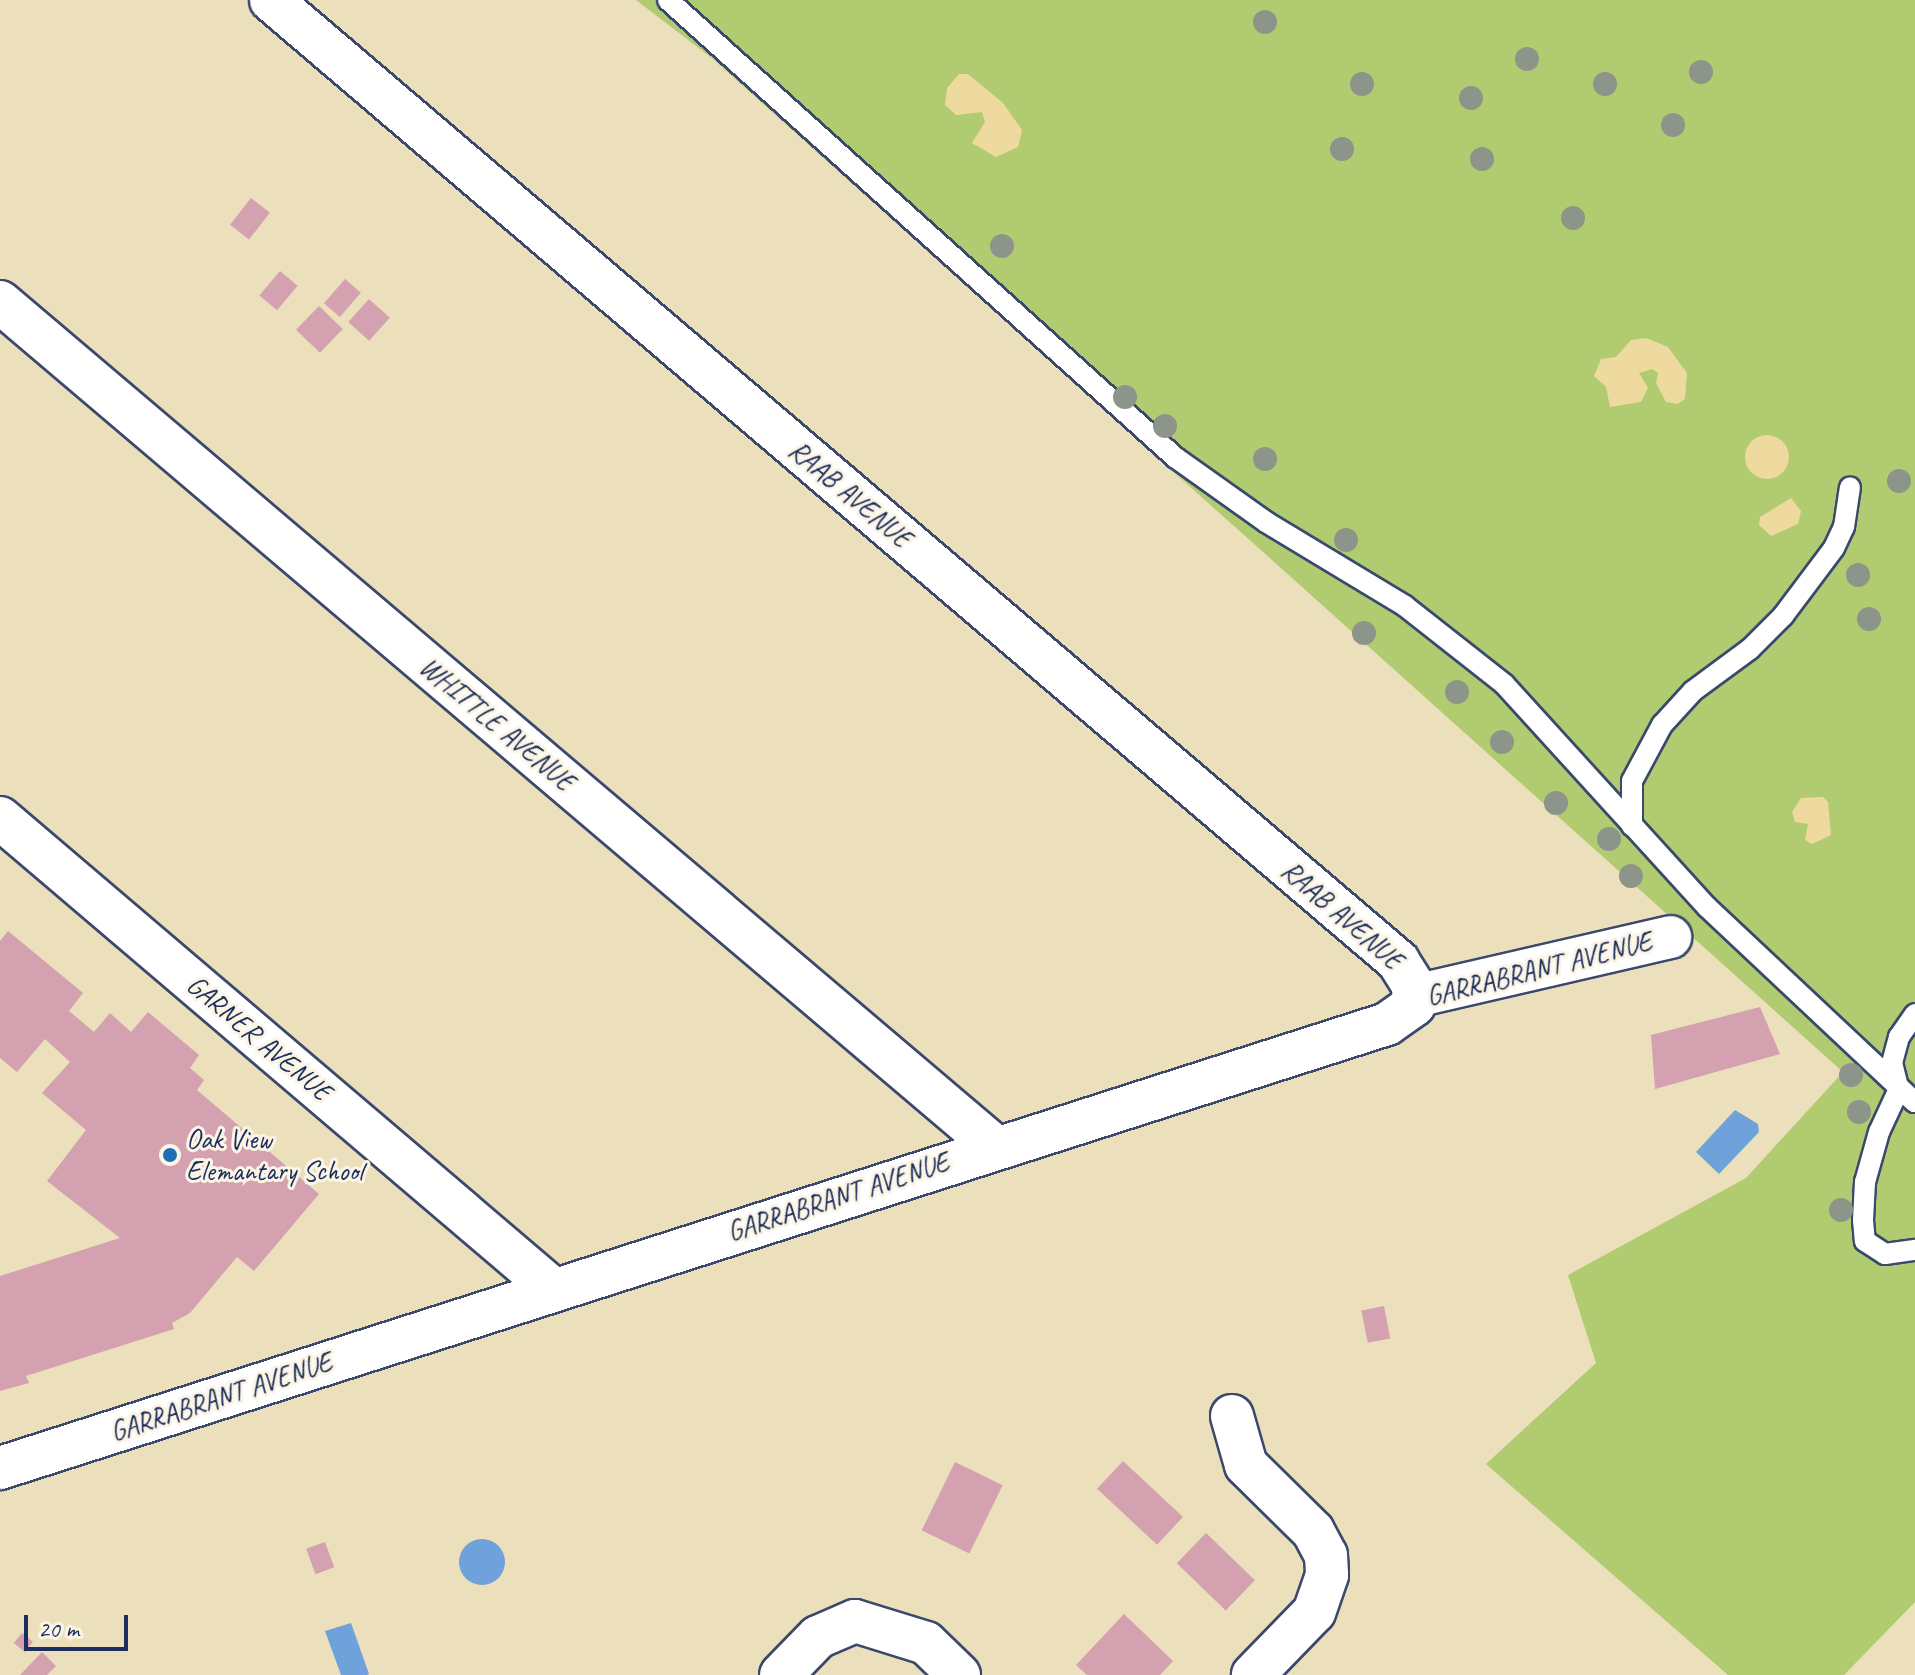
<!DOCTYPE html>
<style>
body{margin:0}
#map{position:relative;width:1915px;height:1675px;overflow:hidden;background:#ebdfbc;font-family:Caveat,sans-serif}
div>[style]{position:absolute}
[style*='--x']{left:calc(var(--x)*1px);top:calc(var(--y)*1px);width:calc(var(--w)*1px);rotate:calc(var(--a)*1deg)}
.green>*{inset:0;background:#b1cb70}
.sand>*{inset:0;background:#eeda9e}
.round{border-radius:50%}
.water>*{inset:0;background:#6fa1da}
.building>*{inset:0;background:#d4a1b0;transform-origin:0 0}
.roads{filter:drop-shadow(2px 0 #3a496c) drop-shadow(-2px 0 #3a496c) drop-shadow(0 2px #3a496c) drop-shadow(0 -2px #3a496c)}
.lane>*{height:20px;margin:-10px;padding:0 10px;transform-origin:10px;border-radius:10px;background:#fff}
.street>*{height:42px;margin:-21px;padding:0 21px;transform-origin:21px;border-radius:21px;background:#fff}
.trees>*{width:24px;height:24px;margin:-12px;border-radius:50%;background:#8d948a}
.dots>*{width:22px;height:22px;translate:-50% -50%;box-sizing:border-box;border:4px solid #fcf5e5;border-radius:50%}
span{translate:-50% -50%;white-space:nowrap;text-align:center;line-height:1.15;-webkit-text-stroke:6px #fcf5e5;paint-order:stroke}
.street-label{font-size:28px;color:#1b2f5e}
.poi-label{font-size:28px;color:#1b2f5e}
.left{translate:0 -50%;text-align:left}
.scale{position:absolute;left:24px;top:1615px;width:104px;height:36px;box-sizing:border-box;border:4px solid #1b2f5e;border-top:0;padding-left:10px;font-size:24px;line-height:28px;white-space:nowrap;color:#1b2f5e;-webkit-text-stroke:6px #fcf5e5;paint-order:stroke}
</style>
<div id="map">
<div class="green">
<div style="clip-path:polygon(636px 0,1915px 0,1915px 1602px,1844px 1675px,1728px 1675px,1486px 1464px,1596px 1363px,1568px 1275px,1746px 1178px,1843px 1072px,713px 59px)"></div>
</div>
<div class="sand">
<div style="clip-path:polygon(959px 74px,968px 74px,1003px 103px,1022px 130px,1018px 147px,996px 157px,972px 143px,985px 122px,982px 112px,956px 115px,945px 105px,947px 88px)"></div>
<div style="clip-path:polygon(1646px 338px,1668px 347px,1687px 373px,1685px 399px,1677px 404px,1666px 402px,1656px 383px,1658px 373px,1652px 369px,1639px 373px,1648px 388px,1641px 402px,1610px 407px,1606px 387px,1594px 376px,1601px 359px,1616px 357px,1631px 340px)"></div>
<div class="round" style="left:1745px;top:435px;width:44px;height:44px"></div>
<div style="clip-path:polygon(1791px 498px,1801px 511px,1798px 524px,1771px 536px,1759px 525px,1760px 517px)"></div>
<div style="clip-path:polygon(1823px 797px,1828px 802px,1831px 835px,1812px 844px,1805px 840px,1808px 824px,1795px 822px,1792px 812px,1801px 798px)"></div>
</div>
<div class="water">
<div style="clip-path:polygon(1735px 1110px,1758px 1124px,1759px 1132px,1719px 1174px,1696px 1152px)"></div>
<div class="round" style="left:459px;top:1539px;width:46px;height:46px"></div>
<div style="clip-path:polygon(351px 1623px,369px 1674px,367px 1675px,341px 1675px,325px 1631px)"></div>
</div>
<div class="building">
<div style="left:251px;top:198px;width:24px;height:34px;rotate:38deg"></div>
<div style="left:280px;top:271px;width:23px;height:32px;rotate:40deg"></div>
<div style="left:345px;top:279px;width:21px;height:32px;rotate:41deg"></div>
<div style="left:369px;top:299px;width:28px;height:31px;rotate:42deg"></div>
<div style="left:319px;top:306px;width:33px;height:33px;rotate:44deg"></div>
<div style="clip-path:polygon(8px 931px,83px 993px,69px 1011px,94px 1032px,110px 1013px,131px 1032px,148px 1012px,199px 1055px,190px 1068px,204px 1080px,197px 1090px,319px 1194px,254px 1271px,237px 1257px,190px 1313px,172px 1323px,174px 1329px,26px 1376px,29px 1383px,0 1391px,0 1276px,120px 1238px,47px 1181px,86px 1130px,42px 1093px,70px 1062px,45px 1039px,17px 1072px,0 1058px,0 941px)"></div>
<div style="clip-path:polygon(1760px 1007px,1780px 1054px,1655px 1089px,1651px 1035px)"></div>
<div style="left:1384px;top:1306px;width:33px;height:23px;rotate:79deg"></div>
<div style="left:1123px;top:1461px;width:82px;height:38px;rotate:43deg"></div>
<div style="left:955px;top:1462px;width:53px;height:76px;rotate:26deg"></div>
<div style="left:1206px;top:1533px;width:68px;height:42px;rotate:44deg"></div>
<div style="left:325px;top:1542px;width:27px;height:20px;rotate:70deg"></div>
<div style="clip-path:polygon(1124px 1614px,1173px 1661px,1160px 1675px,1087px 1675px,1076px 1665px)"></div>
<div style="left:22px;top:1633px;width:14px;height:13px;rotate:39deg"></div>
<div style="clip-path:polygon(42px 1652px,56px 1666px,47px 1675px,20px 1675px)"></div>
</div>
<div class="roads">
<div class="lane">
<div style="--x:668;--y:0;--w:684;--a:42.04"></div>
<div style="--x:1176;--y:458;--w:110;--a:35.4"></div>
<div style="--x:1266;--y:522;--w:162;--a:31.1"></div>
<div style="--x:1405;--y:606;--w:126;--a:38.2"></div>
<div style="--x:1504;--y:684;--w:302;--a:47.7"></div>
<div style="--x:1707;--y:907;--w:285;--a:43.2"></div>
<div style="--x:1632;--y:826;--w:45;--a:-90"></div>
<div style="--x:1632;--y:781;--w:64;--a:-61.8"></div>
<div style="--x:1662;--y:725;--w:46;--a:-47.6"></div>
<div style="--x:1693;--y:691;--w:71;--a:-36.4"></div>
<div style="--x:1750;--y:649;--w:47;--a:-45"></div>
<div style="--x:1783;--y:616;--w:85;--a:-53.1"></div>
<div style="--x:1834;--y:548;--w:23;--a:-65"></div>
<div style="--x:1844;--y:527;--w:40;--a:-81.5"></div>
<div style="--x:1898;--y:1087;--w:25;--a:-104"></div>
<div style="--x:1892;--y:1063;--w:27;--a:-75"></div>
<div style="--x:1899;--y:1037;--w:28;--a:-55"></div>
<div style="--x:1899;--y:1089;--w:47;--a:114.9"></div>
<div style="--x:1879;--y:1132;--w:52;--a:105.6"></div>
<div style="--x:1865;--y:1182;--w:38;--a:93"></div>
<div style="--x:1863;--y:1220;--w:21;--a:85"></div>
<div style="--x:1865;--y:1241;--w:24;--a:33"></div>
<div style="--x:1885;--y:1254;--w:30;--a:-8"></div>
</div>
<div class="street">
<div style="--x:0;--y:302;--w:1304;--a:40.33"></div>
<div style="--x:0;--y:818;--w:728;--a:40.43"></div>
<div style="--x:1415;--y:996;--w:262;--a:-13"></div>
<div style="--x:1232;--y:1416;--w:51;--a:74.1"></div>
<div style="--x:1246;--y:1465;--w:94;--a:44.6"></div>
<div style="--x:1313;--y:1531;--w:27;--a:62"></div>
<div style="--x:1326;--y:1555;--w:20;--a:87"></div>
<div style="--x:1327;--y:1575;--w:39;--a:109"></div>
<div style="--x:1314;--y:1612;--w:88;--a:134.1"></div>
<div style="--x:0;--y:1468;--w:1456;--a:-17.75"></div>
<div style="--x:1387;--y:1024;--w:33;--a:-35"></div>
<div style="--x:1414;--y:1005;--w:20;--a:-93"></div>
<div style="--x:1413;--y:985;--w:28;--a:-122"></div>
<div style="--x:1398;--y:961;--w:1481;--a:-139.55"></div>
<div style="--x:781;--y:1675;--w:53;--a:-45.8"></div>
<div style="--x:818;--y:1637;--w:40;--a:-23.4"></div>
<div style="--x:855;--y:1621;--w:74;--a:17.2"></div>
<div style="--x:926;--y:1643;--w:46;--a:44.1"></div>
</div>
</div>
<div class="trees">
<div style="left:1265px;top:22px"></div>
<div style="left:1527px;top:59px"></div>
<div style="left:1701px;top:72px"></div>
<div style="left:1362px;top:84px"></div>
<div style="left:1605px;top:84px"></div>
<div style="left:1471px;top:98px"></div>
<div style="left:1673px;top:125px"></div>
<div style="left:1342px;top:149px"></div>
<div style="left:1482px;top:159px"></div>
<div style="left:1573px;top:218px"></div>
<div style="left:1002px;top:246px"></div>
<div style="left:1125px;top:397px"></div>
<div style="left:1165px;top:426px"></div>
<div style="left:1265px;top:459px"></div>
<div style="left:1899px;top:481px"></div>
<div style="left:1346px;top:540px"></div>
<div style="left:1858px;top:575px"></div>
<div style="left:1869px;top:619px"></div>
<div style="left:1364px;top:633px"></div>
<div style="left:1457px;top:692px"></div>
<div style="left:1502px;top:742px"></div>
<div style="left:1556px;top:803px"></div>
<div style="left:1609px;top:839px"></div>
<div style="left:1631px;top:876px"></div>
<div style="left:1851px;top:1075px"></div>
<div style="left:1859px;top:1112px"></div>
<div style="left:1841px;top:1210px"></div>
</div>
<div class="dots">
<div style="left:170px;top:1155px;background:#1f6fb2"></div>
</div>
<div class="street-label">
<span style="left:850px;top:494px;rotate:40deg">RAAB AVENUE</span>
<span style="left:497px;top:724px;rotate:40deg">WHITTLE AVENUE</span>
<span style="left:1342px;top:915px;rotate:41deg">RAAB AVENUE</span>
<span style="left:1539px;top:969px;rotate:-14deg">GARRABRANT AVENUE</span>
<span style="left:259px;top:1038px;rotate:40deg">GARNER AVENUE</span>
<span style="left:838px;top:1197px;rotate:-18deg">GARRABRANT AVENUE</span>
<span style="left:221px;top:1397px;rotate:-18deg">GARRABRANT AVENUE</span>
</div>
<div class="poi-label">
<span class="left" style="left:186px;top:1155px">Oak View<br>Elemantary School</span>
</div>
<div class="scale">20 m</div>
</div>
